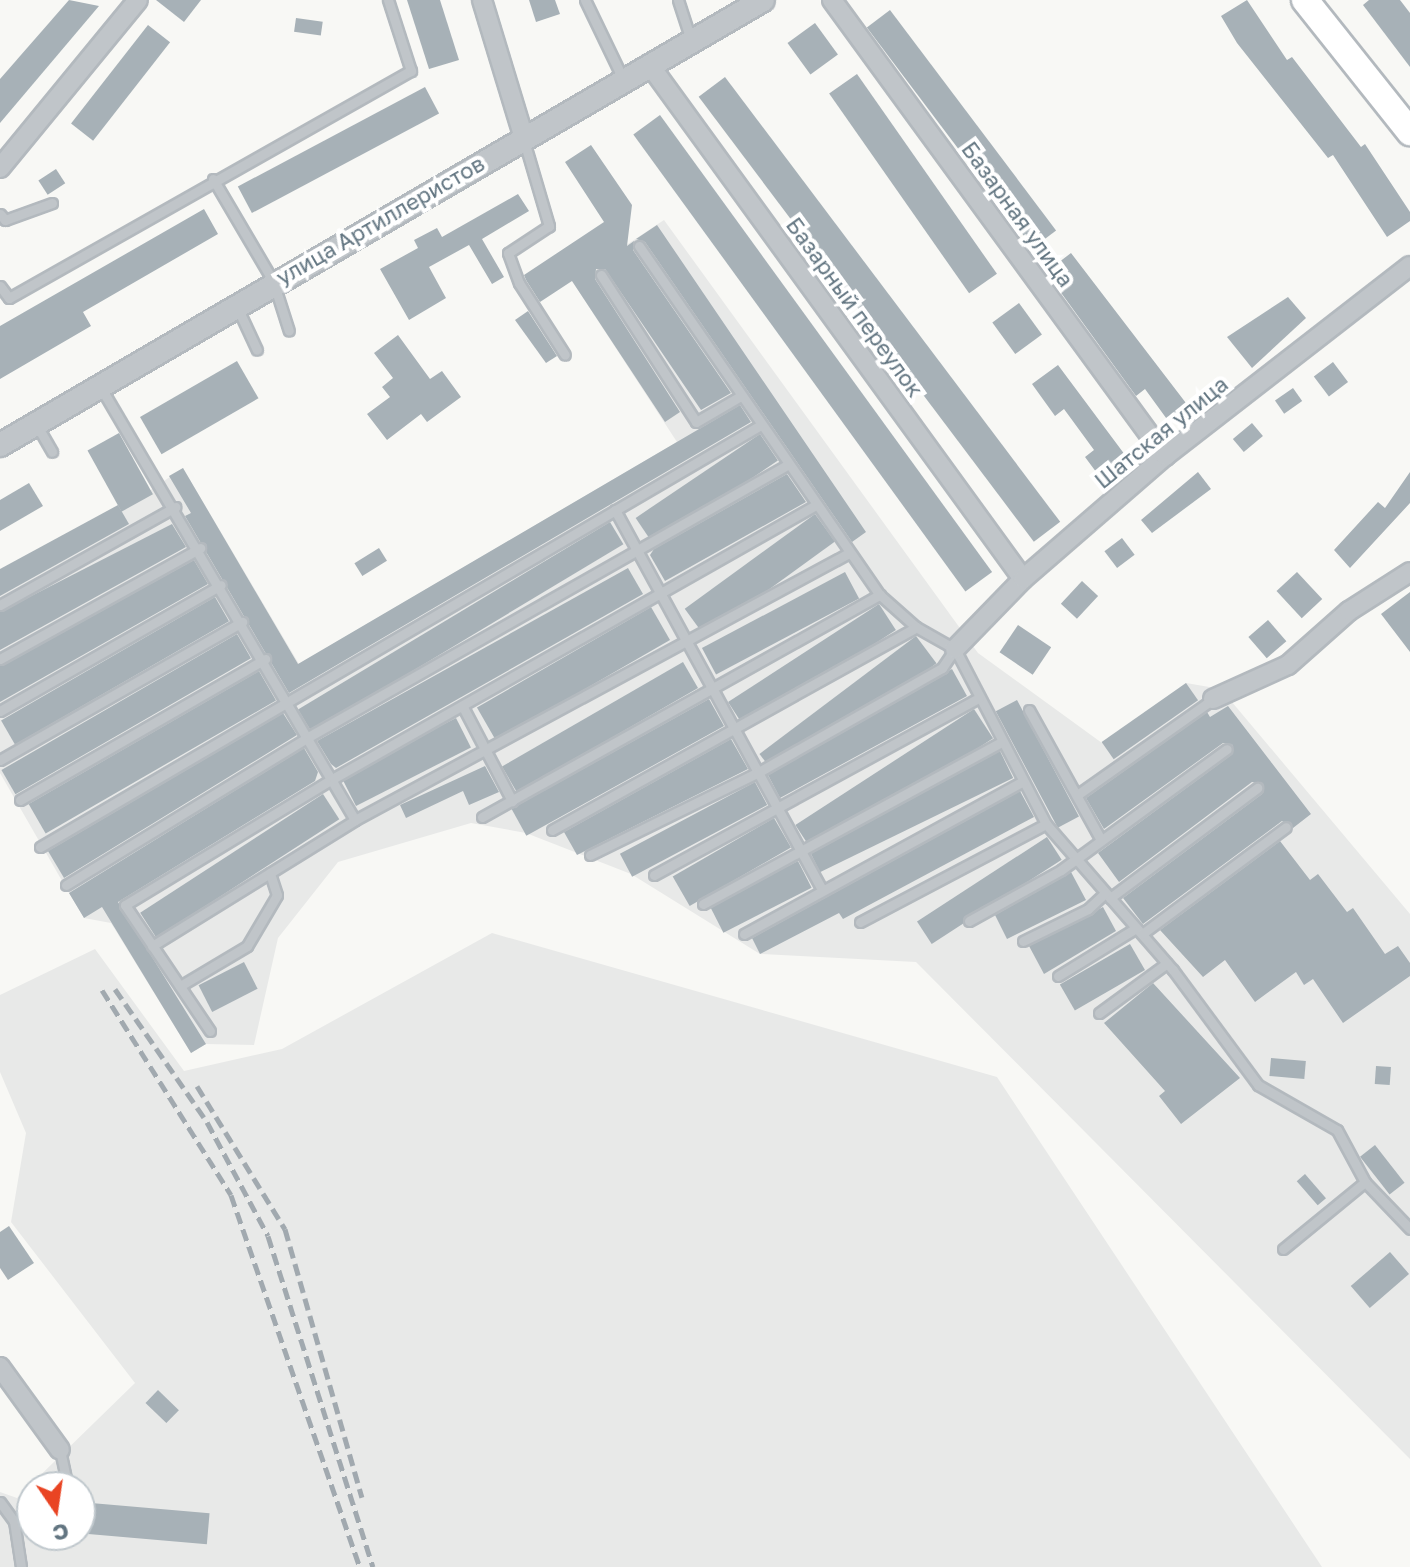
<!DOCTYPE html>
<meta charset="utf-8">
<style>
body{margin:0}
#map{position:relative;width:1410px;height:1567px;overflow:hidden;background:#f8f8f5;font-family:"Golos Text",sans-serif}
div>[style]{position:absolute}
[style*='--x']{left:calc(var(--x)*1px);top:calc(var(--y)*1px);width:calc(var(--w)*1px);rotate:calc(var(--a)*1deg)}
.built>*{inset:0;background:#e8e9e8}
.building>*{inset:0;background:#a7b1b7;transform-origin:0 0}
.roads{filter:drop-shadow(2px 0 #b3b9be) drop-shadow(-2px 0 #b3b9be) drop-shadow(0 2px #b3b9be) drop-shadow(0 -2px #b3b9be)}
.service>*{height:9px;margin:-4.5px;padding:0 4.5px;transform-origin:4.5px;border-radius:4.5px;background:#c0c5c9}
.minor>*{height:18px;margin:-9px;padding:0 9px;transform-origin:9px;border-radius:9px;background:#c0c5c9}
.tertiary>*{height:22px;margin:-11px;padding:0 11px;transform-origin:11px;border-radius:11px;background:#c0c5c9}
.secondary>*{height:26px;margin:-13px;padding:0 13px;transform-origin:13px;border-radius:13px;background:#fff}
.rail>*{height:5px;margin-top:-2.5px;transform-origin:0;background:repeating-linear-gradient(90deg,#a1a9af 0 12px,transparent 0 18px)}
span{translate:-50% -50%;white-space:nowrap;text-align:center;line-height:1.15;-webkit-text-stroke:8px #fff;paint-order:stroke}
.street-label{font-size:22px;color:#627581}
.north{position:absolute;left:16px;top:1471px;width:80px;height:80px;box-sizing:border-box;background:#fff;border:2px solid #c0c8cd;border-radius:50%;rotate:167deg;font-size:22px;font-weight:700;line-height:32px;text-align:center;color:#627581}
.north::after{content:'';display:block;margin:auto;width:28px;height:36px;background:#e94423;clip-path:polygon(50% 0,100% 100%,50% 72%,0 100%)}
</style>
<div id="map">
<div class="built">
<div style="clip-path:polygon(664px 220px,978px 653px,1102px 743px,1186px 683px,1221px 689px,1410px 914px,1410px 1459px,916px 962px,760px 954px,631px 874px,526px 833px,471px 823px,338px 862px,278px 938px,254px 1045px,206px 1044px,191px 1053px,111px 923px,84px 918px,69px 893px,0 773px,0 593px,183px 468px,299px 664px,677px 442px,572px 281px)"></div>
<div style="clip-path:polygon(evenodd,492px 933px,997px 1077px,1322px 1567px,0 1567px,0 1492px,17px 1498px,135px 1383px,11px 1222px,26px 1133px,0 1072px,0 995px,95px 949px,184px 1071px,282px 1049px,492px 933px,32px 1487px,80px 1487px,80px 1535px,32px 1535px,32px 1487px)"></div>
</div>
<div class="building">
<div style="clip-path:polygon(69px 0,99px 6px,0 123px,0 79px)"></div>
<div style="clip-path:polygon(156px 0,201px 0,184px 22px)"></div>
<div style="clip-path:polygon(407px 0,440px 0,459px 60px,429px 69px)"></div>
<div style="clip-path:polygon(529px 0,555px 0,560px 14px,536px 22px)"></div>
<div style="clip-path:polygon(1247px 0,1287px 60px,1292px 57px,1361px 147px,1365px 144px,1410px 212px,1410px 221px,1387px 237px,1333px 155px,1328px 158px,1237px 43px,1221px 16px)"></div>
<div style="clip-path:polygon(1369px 0,1400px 0,1410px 13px,1410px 67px,1363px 5px)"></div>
<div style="left:890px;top:10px;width:276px;height:29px;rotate:53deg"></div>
<div style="left:296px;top:18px;width:27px;height:14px;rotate:8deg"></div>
<div style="left:815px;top:23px;width:39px;height:34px;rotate:54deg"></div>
<div style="left:148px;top:25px;width:28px;height:125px;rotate:38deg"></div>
<div style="left:857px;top:74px;width:244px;height:34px;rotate:55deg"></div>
<div style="left:725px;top:77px;width:557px;height:33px;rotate:53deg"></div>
<div style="left:425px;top:87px;width:30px;height:212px;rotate:62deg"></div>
<div style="left:660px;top:115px;width:565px;height:33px;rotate:54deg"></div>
<div style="clip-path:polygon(591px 145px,632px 205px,627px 246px,634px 241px,633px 250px,731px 393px,701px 410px,605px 269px,596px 269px,595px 279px,680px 412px,665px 422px,572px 281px,540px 302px,526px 280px,524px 275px,604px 222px,565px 162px)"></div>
<div style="left:56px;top:169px;width:17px;height:21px;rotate:57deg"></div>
<div style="clip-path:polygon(518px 194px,529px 211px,482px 239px,504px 277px,492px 284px,469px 245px,429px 267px,446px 298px,409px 320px,380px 269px,418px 248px,414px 240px,437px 228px,442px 237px)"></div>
<div style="clip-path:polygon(204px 209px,218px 234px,83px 312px,91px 326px,0 379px,0 326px)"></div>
<div style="clip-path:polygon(657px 225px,866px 532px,852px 542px,645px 242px,636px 239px)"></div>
<div style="clip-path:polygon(1071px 253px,1189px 407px,1169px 422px,1145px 389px,1136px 396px,1046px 272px)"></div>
<div style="clip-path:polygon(1288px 297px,1306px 318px,1252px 368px,1227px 337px)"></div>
<div style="left:1019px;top:303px;width:39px;height:33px;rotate:54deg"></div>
<div style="clip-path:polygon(528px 311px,557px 356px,546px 363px,515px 320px)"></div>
<div style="clip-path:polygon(398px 335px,430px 379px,442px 371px,461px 397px,427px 422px,421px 414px,387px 440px,367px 414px,390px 397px,382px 387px,393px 378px,374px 353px)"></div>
<div style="left:237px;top:361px;width:43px;height:112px;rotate:60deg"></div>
<div style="left:1333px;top:362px;width:25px;height:24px;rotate:53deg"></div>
<div style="clip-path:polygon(1058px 365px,1134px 467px,1108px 488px,1085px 457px,1094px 450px,1064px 409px,1055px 416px,1032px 384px)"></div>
<div style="left:1293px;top:388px;width:16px;height:22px;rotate:55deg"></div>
<div style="clip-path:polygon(740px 405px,751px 422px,289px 693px,185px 516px,191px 513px,169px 476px,183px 468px,298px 664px)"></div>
<div style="left:1252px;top:423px;width:17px;height:25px;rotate:50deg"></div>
<div style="left:119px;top:433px;width:70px;height:36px;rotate:61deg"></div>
<div style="left:760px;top:434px;width:32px;height:150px;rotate:56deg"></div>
<div style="clip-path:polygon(1198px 472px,1211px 489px,1152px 533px,1141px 520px)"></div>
<div style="clip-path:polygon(1410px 472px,1410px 503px,1350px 568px,1334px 550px,1378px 502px,1385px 508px)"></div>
<div style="clip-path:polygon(787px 474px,806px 502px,665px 581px,650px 555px,654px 549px)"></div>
<div style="clip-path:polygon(29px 483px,43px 506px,0 531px,0 500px)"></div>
<div style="clip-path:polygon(118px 505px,129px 524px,0 596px,0 569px)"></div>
<div style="left:815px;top:514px;width:34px;height:161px;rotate:54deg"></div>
<div style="left:610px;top:522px;width:26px;height:364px;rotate:59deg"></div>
<div style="clip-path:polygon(172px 524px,186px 547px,0 650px,0 612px)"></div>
<div style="left:1122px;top:538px;width:21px;height:22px;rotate:53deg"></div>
<div style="left:379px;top:548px;width:15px;height:29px;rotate:58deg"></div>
<div style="clip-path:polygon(194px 560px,208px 584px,0 702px,0 666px)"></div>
<div style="clip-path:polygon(628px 568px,643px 594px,336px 768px,331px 764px,317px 741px)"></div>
<div style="left:845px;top:572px;width:30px;height:162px;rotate:62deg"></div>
<div style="left:1297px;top:572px;width:37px;height:28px;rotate:47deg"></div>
<div style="left:1082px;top:581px;width:22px;height:31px;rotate:43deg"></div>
<div style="clip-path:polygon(1410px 592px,1410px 652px,1381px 614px)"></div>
<div style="left:215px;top:597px;width:28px;height:247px;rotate:60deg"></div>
<div style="left:879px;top:604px;width:31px;height:180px;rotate:57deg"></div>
<div style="left:651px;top:607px;width:38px;height:201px;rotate:60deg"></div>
<div style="left:1268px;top:620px;width:28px;height:26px;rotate:49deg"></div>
<div style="left:1018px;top:625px;width:40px;height:33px;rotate:34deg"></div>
<div style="left:237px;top:634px;width:28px;height:272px;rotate:60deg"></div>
<div style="left:916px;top:636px;width:34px;height:196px;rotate:53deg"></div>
<div style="left:683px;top:662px;width:30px;height:209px;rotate:60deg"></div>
<div style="clip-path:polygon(952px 669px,967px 696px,780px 798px,768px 775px)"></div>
<div style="left:259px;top:671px;width:34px;height:266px;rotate:60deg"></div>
<div style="left:1186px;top:683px;width:21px;height:103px;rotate:55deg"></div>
<div style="left:709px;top:699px;width:31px;height:226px;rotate:61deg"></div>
<div style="left:1017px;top:700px;width:132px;height:24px;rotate:62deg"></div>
<div style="clip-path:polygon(1228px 706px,1311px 814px,1293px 828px,1282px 821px,1143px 924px,1123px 898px,1262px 794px,1263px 784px,1252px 782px,1119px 882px,1098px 853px,1231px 755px,1233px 745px,1223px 743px,1104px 829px,1086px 798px,1207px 712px,1210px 717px)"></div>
<div style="left:974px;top:709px;width:35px;height:213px;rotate:57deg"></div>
<div style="clip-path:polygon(283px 713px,297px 735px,64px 878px,48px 851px)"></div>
<div style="left:456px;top:718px;width:33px;height:129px;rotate:63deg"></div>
<div style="clip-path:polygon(731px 739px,748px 769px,577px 855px,564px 832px)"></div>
<div style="clip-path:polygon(304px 748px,318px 772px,315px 781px,118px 902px,206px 1044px,191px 1053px,102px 907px,84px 918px,69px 893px)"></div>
<div style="left:1000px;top:751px;width:30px;height:215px;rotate:64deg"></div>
<div style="clip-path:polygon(485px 766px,499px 792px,469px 805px,463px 791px,406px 818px,400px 805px)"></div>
<div style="left:755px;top:782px;width:26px;height:153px;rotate:62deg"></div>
<div style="clip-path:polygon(1020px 791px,1034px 817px,843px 919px,839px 913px,760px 954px,752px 938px)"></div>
<div style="left:323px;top:794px;width:30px;height:218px;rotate:57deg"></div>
<div style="left:774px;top:818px;width:34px;height:117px;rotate:60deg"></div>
<div style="left:1047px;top:837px;width:27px;height:155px;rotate:57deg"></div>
<div style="clip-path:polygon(1280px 841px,1310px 880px,1318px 874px,1347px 912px,1353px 908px,1385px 954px,1398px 946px,1410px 963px,1410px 976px,1343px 1023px,1313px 979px,1304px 985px,1296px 972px,1255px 1002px,1225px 960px,1203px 977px,1160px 930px)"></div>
<div style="left:798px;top:861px;width:30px;height:99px;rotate:63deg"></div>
<div style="clip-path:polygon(1071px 872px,1086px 900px,1007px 939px,995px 915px)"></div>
<div style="clip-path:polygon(1103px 907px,1116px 931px,1044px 974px,1029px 946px)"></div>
<div style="left:1130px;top:944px;width:30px;height:81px;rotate:60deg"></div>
<div style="left:244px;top:962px;width:30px;height:51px;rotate:63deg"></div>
<div style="clip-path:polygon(1153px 983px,1240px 1078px,1181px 1124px,1159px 1096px,1165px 1091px,1104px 1023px)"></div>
<div style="left:1271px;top:1058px;width:35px;height:18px;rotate:5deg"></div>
<div style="left:1376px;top:1066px;width:15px;height:18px;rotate:4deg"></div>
<div style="left:1375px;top:1145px;width:48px;height:19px;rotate:52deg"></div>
<div style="left:1305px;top:1174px;width:32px;height:11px;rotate:49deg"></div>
<div style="clip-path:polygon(9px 1226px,34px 1263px,8px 1280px,0 1268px,0 1232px)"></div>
<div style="left:1390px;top:1252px;width:29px;height:52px;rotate:49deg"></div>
<div style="left:158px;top:1390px;width:29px;height:18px;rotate:44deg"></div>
<div style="left:91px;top:1503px;width:119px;height:31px;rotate:5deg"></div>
</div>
<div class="roads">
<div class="service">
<div style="--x:585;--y:0;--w:88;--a:64.3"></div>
<div style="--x:678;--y:0;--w:42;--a:72"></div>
<div style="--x:524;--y:141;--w:89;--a:73.6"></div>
<div style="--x:549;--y:226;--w:49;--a:146.6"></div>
<div style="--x:508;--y:253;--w:32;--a:70"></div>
<div style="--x:519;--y:283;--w:85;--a:57.4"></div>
<div style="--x:213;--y:179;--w:118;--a:59.5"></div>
<div style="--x:273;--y:281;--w:52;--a:72.3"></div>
<div style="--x:0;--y:214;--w:8;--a:50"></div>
<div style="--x:5;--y:220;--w:50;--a:-19.9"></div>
<div style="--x:639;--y:246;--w:424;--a:55.4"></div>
<div style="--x:880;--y:595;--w:48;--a:41.6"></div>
<div style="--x:916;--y:627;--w:45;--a:29.4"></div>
<div style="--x:955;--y:649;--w:197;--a:62.5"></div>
<div style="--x:1046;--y:824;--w:194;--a:49"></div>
<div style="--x:1173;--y:970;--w:143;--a:53.5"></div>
<div style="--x:1258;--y:1085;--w:91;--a:29.7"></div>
<div style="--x:1337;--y:1130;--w:59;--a:61.7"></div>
<div style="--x:1365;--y:1182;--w:65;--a:46.2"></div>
<div style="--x:601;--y:275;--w:175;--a:57.1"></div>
<div style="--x:696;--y:422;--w:50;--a:-30.2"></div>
<div style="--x:0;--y:286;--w:15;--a:53"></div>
<div style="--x:9;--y:298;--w:462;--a:-29.5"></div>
<div style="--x:411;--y:71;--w:75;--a:-107.9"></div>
<div style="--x:237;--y:307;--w:47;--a:65.1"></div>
<div style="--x:101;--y:388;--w:501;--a:59.55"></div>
<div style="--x:36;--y:424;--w:32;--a:60"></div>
<div style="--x:615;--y:510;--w:433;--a:61.4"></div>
<div style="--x:0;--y:605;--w:201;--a:-29.2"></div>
<div style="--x:0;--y:659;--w:229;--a:-29"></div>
<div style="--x:464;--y:709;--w:104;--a:62.4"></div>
<div style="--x:1029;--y:710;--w:146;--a:61"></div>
<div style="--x:0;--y:711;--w:254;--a:-29.7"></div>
<div style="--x:0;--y:760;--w:279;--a:-29.7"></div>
<div style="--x:1077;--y:795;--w:166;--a:-35.2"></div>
<div style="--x:20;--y:800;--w:283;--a:-29.9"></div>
<div style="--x:482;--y:817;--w:456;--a:-29.2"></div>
<div style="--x:552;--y:830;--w:417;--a:-29.1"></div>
<div style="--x:40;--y:847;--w:833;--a:-30.35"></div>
<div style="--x:590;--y:855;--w:186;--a:-26.2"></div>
<div style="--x:757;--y:773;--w:213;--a:-29.6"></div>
<div style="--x:942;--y:668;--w:23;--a:-56"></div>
<div style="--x:654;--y:875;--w:370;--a:-28.6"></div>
<div style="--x:66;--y:885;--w:286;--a:-31.4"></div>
<div style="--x:310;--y:736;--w:549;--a:-29.6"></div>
<div style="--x:1110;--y:898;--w:184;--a:-36.8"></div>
<div style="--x:703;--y:904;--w:339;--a:-28.5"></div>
<div style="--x:969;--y:921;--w:105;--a:-29"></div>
<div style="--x:1061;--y:870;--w:205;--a:-36.1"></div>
<div style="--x:860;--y:922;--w:210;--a:-27.8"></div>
<div style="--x:744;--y:934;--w:318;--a:-28.7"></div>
<div style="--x:1142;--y:934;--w:179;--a:-36.6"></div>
<div style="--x:1023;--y:941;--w:72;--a:-26.2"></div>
<div style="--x:1088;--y:909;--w:23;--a:-43"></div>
<div style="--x:152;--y:946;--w:239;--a:-31.8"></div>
<div style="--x:355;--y:820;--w:562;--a:-28.39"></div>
<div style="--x:1058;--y:976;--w:92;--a:-31.6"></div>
<div style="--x:180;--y:986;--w:78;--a:-30.8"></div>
<div style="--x:247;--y:946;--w:59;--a:-59.5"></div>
<div style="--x:277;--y:895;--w:23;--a:-108"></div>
<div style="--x:1099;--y:1013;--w:84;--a:-36.3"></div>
<div style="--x:210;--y:1031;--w:152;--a:-124"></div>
<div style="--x:125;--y:905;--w:245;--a:-31.3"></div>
<div style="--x:334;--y:778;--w:554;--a:-29.53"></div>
<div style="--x:1283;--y:1249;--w:106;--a:-39.3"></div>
<div style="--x:60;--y:1450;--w:38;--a:78"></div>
<div style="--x:0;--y:1502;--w:24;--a:54"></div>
<div style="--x:14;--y:1521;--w:47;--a:81.3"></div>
</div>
<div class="minor">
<div style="--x:482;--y:0;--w:144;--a:73.1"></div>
<div style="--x:832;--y:0;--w:565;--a:53.86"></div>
<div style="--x:649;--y:64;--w:636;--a:54.01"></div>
<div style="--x:0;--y:168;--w:217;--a:-50.6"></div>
<div style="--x:955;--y:649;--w:98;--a:-45.8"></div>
<div style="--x:1023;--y:579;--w:188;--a:-40.9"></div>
<div style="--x:1165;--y:456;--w:310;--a:-37.8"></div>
<div style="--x:1213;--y:699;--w:82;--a:-24.4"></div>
<div style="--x:1288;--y:665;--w:81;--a:-41.5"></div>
<div style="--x:1349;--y:611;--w:72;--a:-32.6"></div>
<div style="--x:0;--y:1367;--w:102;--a:54.1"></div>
</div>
<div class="tertiary">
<div style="--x:0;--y:445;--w:883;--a:-30.25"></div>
</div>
<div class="secondary">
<div style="--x:1305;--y:0;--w:169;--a:51.5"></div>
</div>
</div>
<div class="rail">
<div style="--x:115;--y:989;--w:162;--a:55.3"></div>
<div style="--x:207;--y:1122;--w:129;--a:61.8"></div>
<div style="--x:268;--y:1236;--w:347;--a:72.4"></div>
<div style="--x:102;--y:990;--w:242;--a:57.8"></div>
<div style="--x:231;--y:1195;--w:394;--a:70.9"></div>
<div style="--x:197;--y:1086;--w:168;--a:58.4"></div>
<div style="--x:285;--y:1229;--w:279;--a:74"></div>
</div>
<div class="street-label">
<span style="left:1018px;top:214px;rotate:54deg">Базарная улица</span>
<span style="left:380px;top:220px;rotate:-30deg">улица Артиллеристов</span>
<span style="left:855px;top:307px;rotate:54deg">Базарный переулок</span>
<span style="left:1161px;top:432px;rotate:-39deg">Шатская улица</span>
</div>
<div class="north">С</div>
</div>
